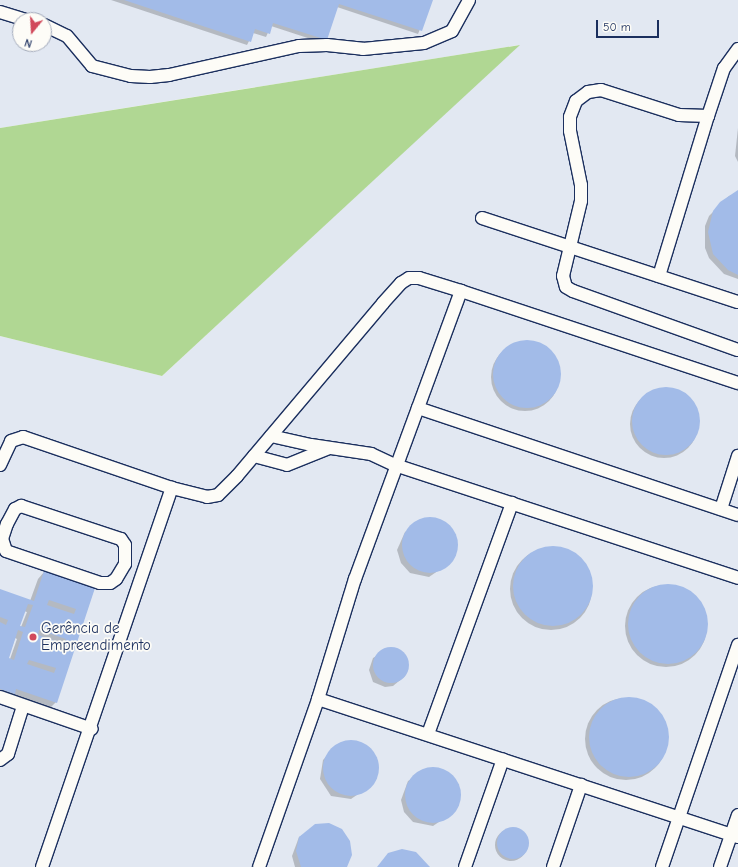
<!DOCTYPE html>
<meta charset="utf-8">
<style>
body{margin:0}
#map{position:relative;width:738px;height:867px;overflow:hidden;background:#fdfcf7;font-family:"Comic Neue",sans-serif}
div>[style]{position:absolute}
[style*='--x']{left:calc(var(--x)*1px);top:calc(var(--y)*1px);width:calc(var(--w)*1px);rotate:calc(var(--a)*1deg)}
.built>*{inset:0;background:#e2e8f2}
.green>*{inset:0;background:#b0d793}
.shadow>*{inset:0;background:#0003}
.round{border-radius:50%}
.building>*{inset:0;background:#a2bbe8}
.roads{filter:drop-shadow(1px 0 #1b2f5e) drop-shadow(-1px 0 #1b2f5e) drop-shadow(0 1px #1b2f5e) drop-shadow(0 -1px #1b2f5e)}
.minor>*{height:12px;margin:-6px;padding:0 6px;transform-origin:6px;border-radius:6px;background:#fdfcf7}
.dots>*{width:11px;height:11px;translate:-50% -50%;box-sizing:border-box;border:2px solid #fdfcf7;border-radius:50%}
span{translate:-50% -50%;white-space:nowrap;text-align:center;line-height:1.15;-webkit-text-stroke:3.5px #fdfcf7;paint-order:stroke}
.poi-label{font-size:15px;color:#1b2f5e}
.left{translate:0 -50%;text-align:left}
.north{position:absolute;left:12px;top:12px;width:40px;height:40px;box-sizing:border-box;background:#fdfcf7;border:1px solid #a3aaba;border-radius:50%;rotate:198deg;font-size:11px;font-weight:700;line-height:16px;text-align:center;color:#1b2f5e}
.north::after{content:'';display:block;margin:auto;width:14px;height:18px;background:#d1495b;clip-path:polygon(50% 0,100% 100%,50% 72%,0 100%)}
.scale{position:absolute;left:596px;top:20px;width:63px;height:18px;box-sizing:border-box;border:2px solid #1b2f5e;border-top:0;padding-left:5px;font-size:12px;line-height:14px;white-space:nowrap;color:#1b2f5e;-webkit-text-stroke:3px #fdfcf7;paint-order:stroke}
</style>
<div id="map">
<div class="built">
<div style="clip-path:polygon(evenodd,0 0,738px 0,738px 867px,0 867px,0 336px,162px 376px,519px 45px,0 128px,0 0,20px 20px,44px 20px,44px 44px,20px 44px,20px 20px)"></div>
</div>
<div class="green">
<div style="clip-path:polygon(520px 45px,162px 376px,0 336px,0 128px)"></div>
</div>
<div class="shadow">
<div style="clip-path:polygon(111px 0,432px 0,418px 34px,337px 7px,323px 43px,271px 26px,266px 37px,253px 33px,247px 45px)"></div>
<div style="clip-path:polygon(738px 128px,738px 162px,735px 156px)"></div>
<div style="clip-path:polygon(738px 193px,738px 279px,724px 274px,709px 258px,705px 248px,705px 226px,709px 216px,729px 196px)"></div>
<div class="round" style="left:491px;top:343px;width:68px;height:68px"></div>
<div class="round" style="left:630px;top:390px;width:68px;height:68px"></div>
<div style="clip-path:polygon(428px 518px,447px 525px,456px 542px,451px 562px,429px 577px,410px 573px,401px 563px,397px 550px,405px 532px)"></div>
<div class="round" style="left:510px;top:548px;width:82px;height:82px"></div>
<div style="clip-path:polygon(evenodd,44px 572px,94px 589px,56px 702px,49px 709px,0 698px,0 590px,30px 601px,38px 579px,44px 572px,24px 611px,27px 612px,21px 627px,19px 626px,24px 611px,44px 572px,15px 638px,17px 639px,10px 659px,8px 659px,15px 638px)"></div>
<div class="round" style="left:625px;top:585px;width:82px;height:82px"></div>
<div style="clip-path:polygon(390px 648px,402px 652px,408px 663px,405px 676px,393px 686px,385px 687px,373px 682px,369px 670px,373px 658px)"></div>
<div class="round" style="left:585px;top:698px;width:82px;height:82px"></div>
<div style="clip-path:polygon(350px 741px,369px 747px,378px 765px,373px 784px,351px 799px,331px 796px,320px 779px,323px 760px,337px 745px)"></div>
<div style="clip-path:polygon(431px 768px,450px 774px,460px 792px,455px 811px,433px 826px,413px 822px,404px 812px,401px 800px,408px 781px)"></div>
<div style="clip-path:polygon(323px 824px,346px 867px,295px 867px,292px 856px,299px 837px)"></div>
<div class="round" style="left:495px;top:829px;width:32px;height:32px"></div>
</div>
<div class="building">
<div style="clip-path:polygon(124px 0,433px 0,422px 31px,339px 4px,327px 40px,273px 23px,270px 34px,255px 29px,251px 42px)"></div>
<div style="clip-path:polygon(738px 190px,738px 275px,728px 270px,713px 254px,708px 232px,713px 211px,720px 202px)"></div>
<div class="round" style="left:493px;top:340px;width:68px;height:68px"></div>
<div class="round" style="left:632px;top:387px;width:68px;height:68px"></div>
<div class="round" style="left:402px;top:517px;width:56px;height:56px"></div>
<div class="round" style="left:513px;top:546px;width:80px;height:80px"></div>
<div style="clip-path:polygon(evenodd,44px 571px,95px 588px,57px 703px,16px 689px,15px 694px,0 689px,0 622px,6px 625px,8px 620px,0 617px,0 589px,34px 601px,44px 571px,49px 600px,76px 609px,74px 614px,47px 605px,49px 600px,44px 571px,28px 604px,33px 605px,25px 627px,20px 626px,28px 604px,44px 571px,18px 630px,23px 632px,14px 660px,9px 658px,18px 630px,44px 571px,39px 630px,66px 639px,64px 644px,38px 635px,39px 630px,44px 571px,29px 660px,56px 668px,54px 673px,27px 664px,29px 660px)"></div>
<div class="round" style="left:628px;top:584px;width:80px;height:80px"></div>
<div class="round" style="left:373px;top:647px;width:36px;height:36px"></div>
<div class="round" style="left:589px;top:697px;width:80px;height:80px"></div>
<div class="round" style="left:323px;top:740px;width:56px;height:56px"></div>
<div class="round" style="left:405px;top:767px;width:56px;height:56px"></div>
<div style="clip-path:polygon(329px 823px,342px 829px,350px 841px,352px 855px,347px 867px,301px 867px,296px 851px,299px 837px,315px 824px)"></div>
<div class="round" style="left:497px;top:827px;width:32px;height:32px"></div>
<div style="clip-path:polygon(402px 849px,416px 852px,430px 867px,377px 867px,388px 853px)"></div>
</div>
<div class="roads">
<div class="minor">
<div style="--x:0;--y:12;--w:28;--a:17"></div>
<div style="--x:44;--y:25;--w:25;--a:26"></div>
<div style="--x:67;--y:36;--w:39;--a:50"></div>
<div style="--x:92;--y:66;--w:40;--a:14.4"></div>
<div style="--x:131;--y:76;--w:19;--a:3"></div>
<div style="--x:150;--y:77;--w:19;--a:-6"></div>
<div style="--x:169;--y:75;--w:133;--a:-12.6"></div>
<div style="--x:299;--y:46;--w:28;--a:-2"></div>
<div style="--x:327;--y:45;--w:36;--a:6"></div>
<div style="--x:363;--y:49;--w:61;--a:-5.6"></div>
<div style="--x:424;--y:43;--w:30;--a:-23"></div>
<div style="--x:452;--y:31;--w:35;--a:-61"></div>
<div style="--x:738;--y:49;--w:24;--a:126"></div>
<div style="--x:724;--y:68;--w:51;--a:108.4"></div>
<div style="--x:708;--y:116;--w:29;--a:-178"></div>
<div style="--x:679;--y:115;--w:82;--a:-162.2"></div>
<div style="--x:601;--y:90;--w:13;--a:171"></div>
<div style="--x:588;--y:92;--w:15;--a:143"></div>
<div style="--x:576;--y:101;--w:17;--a:111"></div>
<div style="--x:570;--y:117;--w:14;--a:90"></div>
<div style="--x:570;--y:131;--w:55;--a:78.5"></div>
<div style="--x:581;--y:185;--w:16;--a:90"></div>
<div style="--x:581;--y:201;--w:77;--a:103.5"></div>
<div style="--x:563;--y:276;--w:11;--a:75"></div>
<div style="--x:566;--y:287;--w:8;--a:30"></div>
<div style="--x:573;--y:291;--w:175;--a:19.7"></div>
<div style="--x:482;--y:218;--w:269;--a:18.2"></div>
<div style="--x:659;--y:276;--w:167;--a:-73"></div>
<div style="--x:418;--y:408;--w:337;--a:18.5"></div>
<div style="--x:271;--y:436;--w:41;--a:12.7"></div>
<div style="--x:311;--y:445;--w:61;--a:8.5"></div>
<div style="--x:371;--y:454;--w:26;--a:25"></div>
<div style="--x:395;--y:465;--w:361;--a:18.2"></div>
<div style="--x:254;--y:456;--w:34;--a:15"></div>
<div style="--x:287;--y:465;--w:45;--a:-22"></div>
<div style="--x:0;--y:465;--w:26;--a:-65"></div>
<div style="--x:11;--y:441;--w:13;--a:-18"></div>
<div style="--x:23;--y:437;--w:157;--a:18.9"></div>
<div style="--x:172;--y:488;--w:36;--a:14"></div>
<div style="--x:207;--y:497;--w:11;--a:-10"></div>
<div style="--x:218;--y:495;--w:27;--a:-45"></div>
<div style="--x:237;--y:476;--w:226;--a:-49.8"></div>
<div style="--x:383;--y:303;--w:27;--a:-48"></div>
<div style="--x:401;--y:283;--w:9;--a:-32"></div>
<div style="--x:409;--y:278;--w:10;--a:0"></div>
<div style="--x:419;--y:278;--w:44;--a:17.2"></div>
<div style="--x:461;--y:291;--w:292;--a:18.4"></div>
<div style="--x:21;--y:506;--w:105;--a:18.3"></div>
<div style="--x:121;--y:539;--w:7;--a:56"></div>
<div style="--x:125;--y:545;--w:19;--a:90"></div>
<div style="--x:125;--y:564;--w:17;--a:121"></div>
<div style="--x:116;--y:579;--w:7;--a:146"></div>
<div style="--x:110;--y:583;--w:10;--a:180"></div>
<div style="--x:100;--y:583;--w:99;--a:-161.2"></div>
<div style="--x:6;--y:551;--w:13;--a:-108"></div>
<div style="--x:2;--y:539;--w:16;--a:-72"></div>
<div style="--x:7;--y:524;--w:17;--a:-62"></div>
<div style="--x:15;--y:509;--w:7;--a:-27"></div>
<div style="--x:721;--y:509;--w:56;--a:-72.2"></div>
<div style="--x:0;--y:697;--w:97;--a:19.2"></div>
<div style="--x:318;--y:699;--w:442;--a:18.2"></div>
<div style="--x:428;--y:734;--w:246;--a:-70"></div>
<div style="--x:0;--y:760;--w:10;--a:-37"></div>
<div style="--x:8;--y:754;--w:50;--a:-72.6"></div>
<div style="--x:42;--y:867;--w:401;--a:-71.1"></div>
<div style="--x:259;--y:867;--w:178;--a:-70.6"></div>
<div style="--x:318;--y:699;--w:126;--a:-72.9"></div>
<div style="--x:355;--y:579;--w:307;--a:-69.8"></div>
<div style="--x:465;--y:867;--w:114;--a:-70.6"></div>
<div style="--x:553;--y:867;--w:87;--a:-71.1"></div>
<div style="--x:662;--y:867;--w:235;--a:-71.1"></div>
<div style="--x:720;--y:867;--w:55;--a:-70.9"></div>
</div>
</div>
<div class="dots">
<div style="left:33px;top:637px;background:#d1495b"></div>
</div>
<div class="poi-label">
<span class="left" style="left:41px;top:637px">Gerência de<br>Empreendimento</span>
</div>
<div class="north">N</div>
<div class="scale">50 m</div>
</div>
